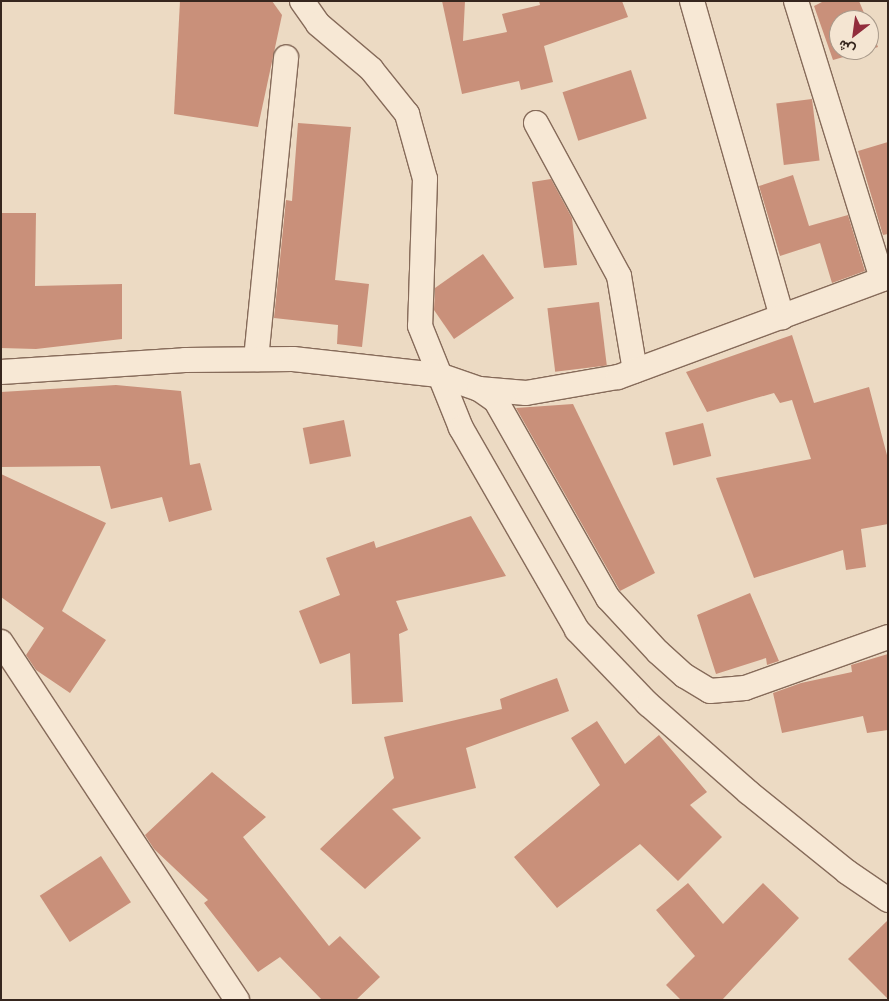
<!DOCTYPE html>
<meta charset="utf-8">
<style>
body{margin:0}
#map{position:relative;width:889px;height:1001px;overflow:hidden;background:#ecdac3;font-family:"Zilla Slab",Vazirmatn,serif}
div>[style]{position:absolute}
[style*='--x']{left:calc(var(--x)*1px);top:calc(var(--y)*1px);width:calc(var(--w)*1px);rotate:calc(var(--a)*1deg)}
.building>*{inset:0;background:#c9907a;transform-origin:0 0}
.roads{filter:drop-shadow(1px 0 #866b5a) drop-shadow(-1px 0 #866b5a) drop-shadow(0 1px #866b5a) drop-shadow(0 -1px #866b5a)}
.minor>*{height:24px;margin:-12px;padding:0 12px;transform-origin:12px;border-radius:12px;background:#f7e8d5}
span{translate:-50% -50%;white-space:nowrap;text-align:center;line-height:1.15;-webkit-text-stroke:5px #f4e5d2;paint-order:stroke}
.frame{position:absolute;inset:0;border:2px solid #36261e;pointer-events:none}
.north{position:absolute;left:829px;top:10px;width:50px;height:50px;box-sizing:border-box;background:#f4e5d2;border:1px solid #a8998a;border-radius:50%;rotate:210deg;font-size:14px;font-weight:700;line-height:20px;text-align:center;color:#36261e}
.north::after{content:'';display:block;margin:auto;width:18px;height:22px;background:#922d3c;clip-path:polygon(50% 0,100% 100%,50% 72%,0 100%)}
</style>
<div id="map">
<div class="building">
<div style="clip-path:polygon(180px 1px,272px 1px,282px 15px,258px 127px,174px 114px)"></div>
<div style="clip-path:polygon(442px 1px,465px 1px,463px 41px,507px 32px,502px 14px,540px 5px,539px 1px,622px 1px,628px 17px,544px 46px,553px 82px,521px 90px,519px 81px,462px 94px)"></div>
<div style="clip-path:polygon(824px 1px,859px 1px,867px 20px,839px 20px,839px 50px,868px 50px,833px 60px,814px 6px)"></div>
<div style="clip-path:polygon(869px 25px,878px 47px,869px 50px)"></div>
<div style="left:631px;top:70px;width:51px;height:72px;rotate:72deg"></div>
<div style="left:812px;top:99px;width:62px;height:36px;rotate:83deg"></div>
<div style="clip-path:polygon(298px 123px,351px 127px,335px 280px,369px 284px,362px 347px,337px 344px,338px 325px,274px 318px,286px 200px,292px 201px)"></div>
<div style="clip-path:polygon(888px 142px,888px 234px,883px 235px,858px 151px)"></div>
<div style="clip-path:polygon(793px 175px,809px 226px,848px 215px,865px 271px,832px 283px,820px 243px,780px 256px,759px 186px)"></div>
<div style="clip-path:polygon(551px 179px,572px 218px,577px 265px,544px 268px,532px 182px)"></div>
<div style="clip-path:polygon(1px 213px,36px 213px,35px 286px,122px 284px,122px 339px,36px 349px,1px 348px)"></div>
<div style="clip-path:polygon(483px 254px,514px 298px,454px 339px,434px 310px,435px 288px)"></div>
<div style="left:599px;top:302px;width:64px;height:52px;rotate:83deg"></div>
<div style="clip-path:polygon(792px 335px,814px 403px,869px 387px,888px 459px,888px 524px,861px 529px,866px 567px,846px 570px,843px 550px,754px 578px,716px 478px,811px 459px,792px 400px,780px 403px,774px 393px,707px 412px,686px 372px)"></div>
<div style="clip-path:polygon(116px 385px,181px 391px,190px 465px,200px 463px,212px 510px,169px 522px,162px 497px,111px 509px,100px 466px,1px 467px,1px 392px)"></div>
<div style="clip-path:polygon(573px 404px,655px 573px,620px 591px,516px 408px)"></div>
<div style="left:344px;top:420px;width:37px;height:42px;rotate:79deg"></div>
<div style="left:703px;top:423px;width:34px;height:39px;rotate:76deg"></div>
<div style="clip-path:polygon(1px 474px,106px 523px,62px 611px,106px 640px,70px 693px,36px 670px,26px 655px,44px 628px,1px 597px)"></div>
<div style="clip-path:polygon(471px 516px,506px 576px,396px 601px,408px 630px,399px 634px,403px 702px,352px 704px,350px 653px,320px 664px,299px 611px,340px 595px,326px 558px,374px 541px,376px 548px)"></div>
<div style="clip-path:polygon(750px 593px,779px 661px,767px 665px,766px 658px,716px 674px,697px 615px)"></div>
<div style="clip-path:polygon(888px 654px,888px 730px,867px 733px,863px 716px,782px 733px,773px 693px,801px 683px,852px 672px,851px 665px)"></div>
<div style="clip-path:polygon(557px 678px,569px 711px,466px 748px,476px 788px,392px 809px,421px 838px,365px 889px,320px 849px,394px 778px,384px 737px,502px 709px,500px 699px)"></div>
<div style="clip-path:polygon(597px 721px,625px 764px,659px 735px,707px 792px,690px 805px,722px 837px,678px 881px,640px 844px,557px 908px,514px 857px,600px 785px,571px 738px)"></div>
<div style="clip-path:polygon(212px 772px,266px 817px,243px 837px,329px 946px,340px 936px,380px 977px,356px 1000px,322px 1000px,280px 957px,258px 972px,204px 903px,208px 900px,154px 849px,145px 835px)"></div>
<div style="left:101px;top:856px;width:55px;height:73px;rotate:57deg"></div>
<div style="clip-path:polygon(688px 883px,723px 924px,763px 883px,799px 918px,722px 1000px,681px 1000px,666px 985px,695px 956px,656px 910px)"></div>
<div style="clip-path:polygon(888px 920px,888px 999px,848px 959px)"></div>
</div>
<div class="roads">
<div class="minor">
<div style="--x:302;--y:1;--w:28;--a:55"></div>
<div style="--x:318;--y:24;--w:70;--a:40.3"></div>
<div style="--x:371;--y:69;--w:58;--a:51.3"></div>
<div style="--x:407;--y:114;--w:67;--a:74.5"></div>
<div style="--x:425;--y:179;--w:147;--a:91.9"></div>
<div style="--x:420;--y:326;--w:110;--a:68.1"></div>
<div style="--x:461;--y:428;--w:233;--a:60.1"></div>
<div style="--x:577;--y:630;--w:103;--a:46.2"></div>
<div style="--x:648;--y:704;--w:133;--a:41.3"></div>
<div style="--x:748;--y:792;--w:127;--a:38.9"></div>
<div style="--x:847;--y:872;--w:50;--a:34.3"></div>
<div style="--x:692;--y:1;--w:329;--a:74.1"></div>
<div style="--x:796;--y:1;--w:291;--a:72.8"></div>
<div style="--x:536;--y:123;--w:174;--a:61.5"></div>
<div style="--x:619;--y:276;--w:96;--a:80.4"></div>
<div style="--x:256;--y:359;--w:303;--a:-84.3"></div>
<div style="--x:1;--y:372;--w:184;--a:-3.7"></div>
<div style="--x:185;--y:360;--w:108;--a:-0.5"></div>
<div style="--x:293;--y:359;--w:147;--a:6.3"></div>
<div style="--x:439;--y:375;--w:42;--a:19.3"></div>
<div style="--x:479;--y:389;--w:21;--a:35"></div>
<div style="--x:496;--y:401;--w:227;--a:60.4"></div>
<div style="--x:608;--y:598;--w:74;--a:47.2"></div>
<div style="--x:658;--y:652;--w:36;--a:42"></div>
<div style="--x:685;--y:676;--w:29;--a:31"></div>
<div style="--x:710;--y:691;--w:35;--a:-5"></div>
<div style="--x:745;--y:688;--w:152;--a:-19.6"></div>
<div style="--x:479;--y:389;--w:47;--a:4.9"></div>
<div style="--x:526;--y:393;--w:93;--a:-9.9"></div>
<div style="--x:618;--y:377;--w:288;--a:-20.3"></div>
<div style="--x:1;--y:642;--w:429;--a:56.6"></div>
</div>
</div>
<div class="frame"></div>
<div class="north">ش</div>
</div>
